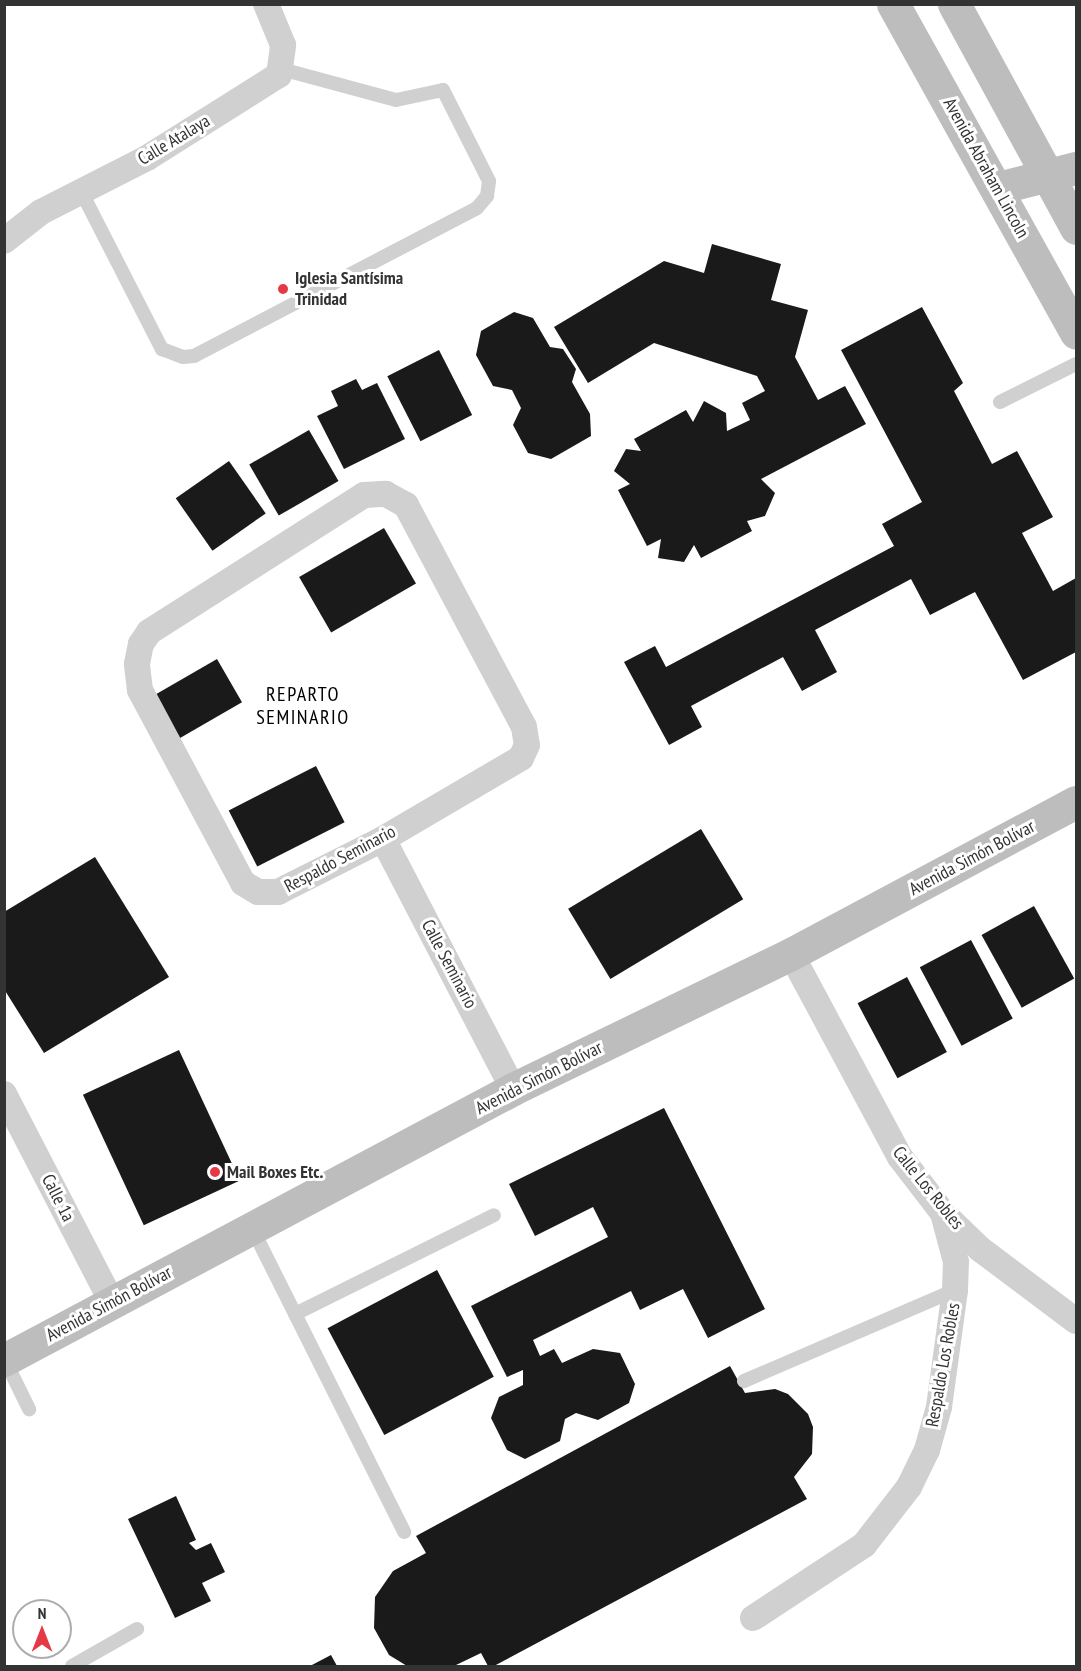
<!DOCTYPE html>
<meta charset="utf-8">
<style>
body{margin:0}
#map{position:relative;width:1081px;height:1671px;overflow:hidden;background:#fff;font-family:"PT Sans Narrow",sans-serif}
div>[style]{position:absolute}
[style*='--x']{left:calc(var(--x)*1px);top:calc(var(--y)*1px);width:calc(var(--w)*1px);rotate:calc(var(--a)*1deg)}
.building>*{inset:0;background:#1a1a1a;transform-origin:0 0}
.service>*{height:14px;margin:-7px;padding:0 7px;transform-origin:7px;border-radius:7px;background:#d0d0d0}
.minor>*{height:26px;margin:-13px;padding:0 13px;transform-origin:13px;border-radius:13px;background:#d0d0d0}
.secondary>*{height:33px;margin:-16.5px;padding:0 16.5px;transform-origin:16.5px;border-radius:16.5px;background:#bdbdbd}
.dots>*{width:16px;height:16px;translate:-50% -50%;box-sizing:border-box;border:3px solid #fff;border-radius:50%}
span{translate:-50% -50%;white-space:nowrap;text-align:center;line-height:1.15;-webkit-text-stroke:6px #fff;paint-order:stroke}
.street-label{font-size:18px;color:#333}
.poi-label{font-size:18px;color:#333;font-weight:700}
.left{translate:0 -50%;text-align:left}
.neighbourhood-label{font-size:20px;color:#000;letter-spacing:1.5px}
.frame{position:absolute;inset:0;border:6px solid #333;pointer-events:none}
.north{position:absolute;left:12px;top:1599px;width:60px;height:60px;box-sizing:border-box;background:#fff;border:2px solid #adadad;border-radius:50%;rotate:0deg;font-size:16px;font-weight:700;line-height:24px;text-align:center;color:#333}
.north::after{content:'';display:block;margin:auto;width:21px;height:27px;background:#e63946;clip-path:polygon(50% 0,100% 100%,50% 72%,0 100%)}
</style>
<div id="map">
<div class="building">
<div style="clip-path:polygon(712px 244px,781px 264px,771px 300px,808px 310px,795px 357px,818px 400px,845px 386px,866px 424px,761px 479px,775px 493px,765px 516px,747px 521px,752px 531px,701px 558px,694px 545px,684px 562px,658px 558px,661px 539px,647px 546px,618px 490px,630px 484px,614px 471px,626px 449px,641px 451px,634px 439px,686px 410px,693px 422px,704px 401px,726px 413px,727px 431px,750px 420px,742px 403px,765px 391px,757px 376px,654px 343px,588px 383px,554px 327px,664px 261px,704px 273px)"></div>
<div style="clip-path:polygon(922px 307px,963px 383px,954px 391px,992px 464px,1017px 451px,1053px 517px,1022px 533px,1053px 591px,1076px 578px,1076px 652px,1023px 680px,975px 592px,930px 615px,911px 579px,815px 630px,837px 672px,802px 691px,783px 657px,691px 706px,702px 727px,669px 745px,624px 662px,655px 646px,666px 667px,894px 546px,882px 524px,922px 502px,841px 350px)"></div>
<div style="clip-path:polygon(514px 312px,533px 318px,550px 347px,563px 349px,576px 369px,572px 382px,590px 414px,591px 436px,551px 459px,528px 453px,513px 425px,521px 408px,512px 390px,493px 386px,476px 355px,481px 331px)"></div>
<div style="left:439px;top:350px;width:73px;height:58px;rotate:63deg"></div>
<div style="clip-path:polygon(356px 379px,362px 390px,377px 383px,405px 439px,344px 469px,317px 416px,338px 406px,331px 391px)"></div>
<div style="left:309px;top:430px;width:59px;height:69px;rotate:60deg"></div>
<div style="left:229px;top:461px;width:64px;height:65px;rotate:55deg"></div>
<div style="left:384px;top:528px;width:64px;height:98px;rotate:60deg"></div>
<div style="left:217px;top:659px;width:50px;height:72px;rotate:60deg"></div>
<div style="left:316px;top:766px;width:63px;height:98px;rotate:63deg"></div>
<div style="left:701px;top:829px;width:82px;height:155px;rotate:59deg"></div>
<div style="clip-path:polygon(95px 857px,169px 977px,44px 1053px,4px 989px,4px 912px)"></div>
<div style="left:1034px;top:906px;width:83px;height:60px;rotate:61deg"></div>
<div style="left:971px;top:940px;width:89px;height:58px;rotate:62deg"></div>
<div style="left:907px;top:977px;width:85px;height:56px;rotate:62deg"></div>
<div style="left:179px;top:1050px;width:144px;height:106px;rotate:65deg"></div>
<div style="clip-path:polygon(664px 1108px,765px 1309px,708px 1338px,683px 1289px,640px 1310px,631px 1291px,533px 1340px,540px 1356px,554px 1349px,562px 1363px,593px 1349px,620px 1353px,635px 1384px,629px 1403px,598px 1420px,576px 1413px,565px 1419px,560px 1441px,525px 1459px,507px 1450px,491px 1418px,499px 1397px,523px 1385px,523px 1370px,507px 1377px,471px 1306px,608px 1237px,593px 1207px,535px 1236px,509px 1184px)"></div>
<div style="left:437px;top:1270px;width:121px;height:124px;rotate:62deg"></div>
<div style="clip-path:polygon(730px 1366px,745px 1393px,775px 1389px,788px 1394px,808px 1414px,813px 1427px,812px 1454px,794px 1477px,807px 1499px,494px 1666px,488px 1666px,481px 1653px,454px 1666px,407px 1666px,389px 1655px,374px 1628px,375px 1597px,393px 1571px,426px 1553px,416px 1536px)"></div>
<div style="clip-path:polygon(176px 1496px,196px 1540px,189px 1543px,196px 1550px,211px 1543px,225px 1572px,202px 1583px,211px 1601px,175px 1618px,128px 1519px)"></div>
<div style="clip-path:polygon(331px 1655px,337px 1666px,310px 1666px)"></div>
</div>
<div class="service">
<div style="--x:81;--y:191;--w:178;--a:62.9"></div>
<div style="--x:162;--y:349;--w:22;--a:21"></div>
<div style="--x:183;--y:357;--w:11;--a:-5"></div>
<div style="--x:194;--y:356;--w:319;--a:-27.6"></div>
<div style="--x:477;--y:208;--w:16;--a:-50"></div>
<div style="--x:487;--y:196;--w:15;--a:-82"></div>
<div style="--x:489;--y:181;--w:102;--a:-116.8"></div>
<div style="--x:443;--y:90;--w:48;--a:168"></div>
<div style="--x:396;--y:100;--w:119;--a:-164.9"></div>
<div style="--x:1000;--y:402;--w:85;--a:-26.6"></div>
<div style="--x:252;--y:1228;--w:340;--a:63.4"></div>
<div style="--x:295;--y:1314;--w:222;--a:-26.4"></div>
<div style="--x:5;--y:1360;--w:55;--a:63.9"></div>
<div style="--x:744;--y:1381;--w:230;--a:-23.3"></div>
<div style="--x:72;--y:1666;--w:75;--a:-29.6"></div>
</div>
<div class="minor">
<div style="--x:4;--y:241;--w:47;--a:-38.1"></div>
<div style="--x:41;--y:212;--w:119;--a:-27"></div>
<div style="--x:147;--y:158;--w:156;--a:-32.2"></div>
<div style="--x:279;--y:75;--w:30;--a:-82"></div>
<div style="--x:283;--y:45;--w:44;--a:-112.5"></div>
<div style="--x:386;--y:494;--w:23;--a:29"></div>
<div style="--x:406;--y:505;--w:251;--a:62"></div>
<div style="--x:524;--y:727;--w:18;--a:81"></div>
<div style="--x:527;--y:745;--w:14;--a:115"></div>
<div style="--x:521;--y:758;--w:160;--a:149.6"></div>
<div style="--x:383;--y:839;--w:118;--a:153.2"></div>
<div style="--x:278;--y:892;--w:20;--a:180"></div>
<div style="--x:258;--y:892;--w:17;--a:-149"></div>
<div style="--x:243;--y:883;--w:219;--a:-118.1"></div>
<div style="--x:140;--y:690;--w:26;--a:-97"></div>
<div style="--x:137;--y:664;--w:20;--a:-79"></div>
<div style="--x:141;--y:644;--w:14;--a:-56"></div>
<div style="--x:149;--y:632;--w:255;--a:-32.5"></div>
<div style="--x:364;--y:495;--w:22;--a:-3"></div>
<div style="--x:383;--y:839;--w:282;--a:62.5"></div>
<div style="--x:791;--y:954;--w:230;--a:61.8"></div>
<div style="--x:900;--y:1157;--w:71;--a:52.5"></div>
<div style="--x:943;--y:1213;--w:52;--a:44.2"></div>
<div style="--x:980;--y:1249;--w:120;--a:36.9"></div>
<div style="--x:4;--y:1094;--w:234;--a:62.6"></div>
<div style="--x:753;--y:1618;--w:133;--a:-33.3"></div>
<div style="--x:864;--y:1545;--w:73;--a:-52.2"></div>
<div style="--x:909;--y:1487;--w:41;--a:-64.1"></div>
<div style="--x:927;--y:1450;--w:45;--a:-74.4"></div>
<div style="--x:939;--y:1407;--w:118;--a:-82.2"></div>
<div style="--x:955;--y:1290;--w:28;--a:-88"></div>
<div style="--x:956;--y:1262;--w:51;--a:-104.9"></div>
</div>
<div class="secondary">
<div style="--x:893;--y:4;--w:376;--a:60.9"></div>
<div style="--x:954;--y:4;--w:255;--a:61.4"></div>
<div style="--x:998;--y:188;--w:81;--a:-14.4"></div>
<div style="--x:4;--y:1360;--w:577;--a:-28.03"></div>
<div style="--x:513;--y:1089;--w:309;--a:-25.9"></div>
<div style="--x:791;--y:954;--w:323;--a:-28.1"></div>
</div>
<div class="dots">
<div style="left:283px;top:289px;background:#e63946"></div>
<div style="left:215px;top:1172px;background:#e63946"></div>
</div>
<div class="street-label">
<span style="left:174px;top:140px;rotate:-31deg">Calle Atalaya</span>
<span style="left:986px;top:168px;rotate:61deg">Avenida Abraham Lincoln</span>
<span style="left:972px;top:858px;rotate:-28deg">Avenida Simón Bolívar</span>
<span style="left:340px;top:859px;rotate:-28deg">Respaldo Seminario</span>
<span style="left:449px;top:964px;rotate:62deg">Calle Seminario</span>
<span style="left:539px;top:1078px;rotate:-27deg">Avenida Simón Bolívar</span>
<span style="left:928px;top:1188px;rotate:51deg">Calle Los Robles</span>
<span style="left:58px;top:1198px;rotate:63deg">Calle 1a</span>
<span style="left:109px;top:1304px;rotate:-28deg">Avenida Simón Bolívar</span>
<span style="left:943px;top:1365px;rotate:-80deg">Respaldo Los Robles</span>
</div>
<div class="poi-label">
<span class="left" style="left:295px;top:289px">Iglesia Santísima<br>Trinidad</span>
<span class="left" style="left:227px;top:1172px">Mail Boxes Etc.</span>
</div>
<div class="neighbourhood-label">
<span style="left:303px;top:706px">REPARTO<br>SEMINARIO</span>
</div>
<div class="frame"></div>
<div class="north">N</div>
</div>
